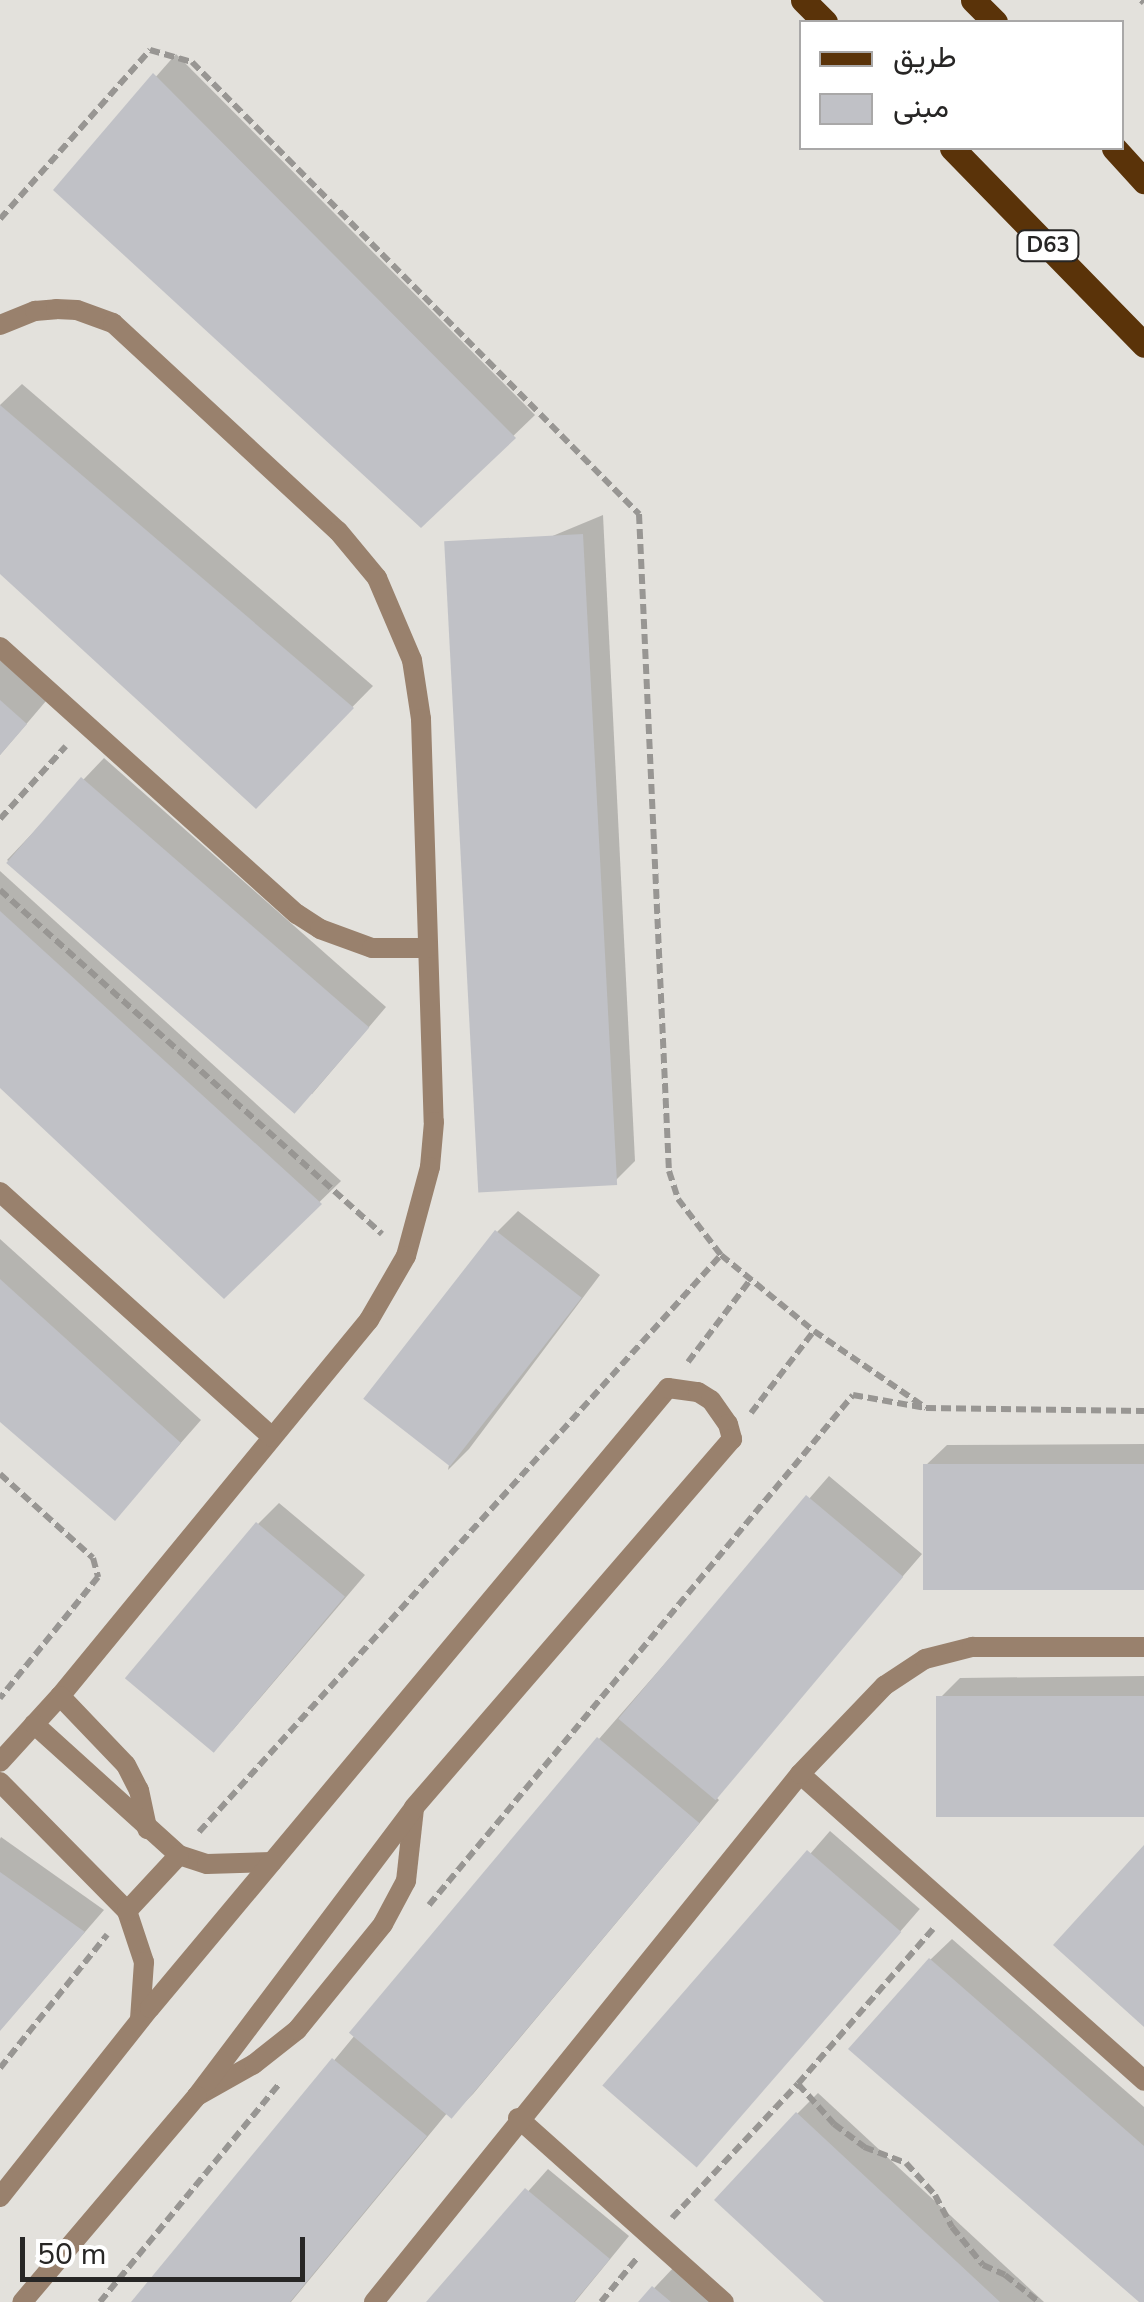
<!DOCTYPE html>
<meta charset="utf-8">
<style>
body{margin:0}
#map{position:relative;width:1144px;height:2302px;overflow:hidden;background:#e3e1dc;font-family:"Nunito Sans",Vazirmatn,sans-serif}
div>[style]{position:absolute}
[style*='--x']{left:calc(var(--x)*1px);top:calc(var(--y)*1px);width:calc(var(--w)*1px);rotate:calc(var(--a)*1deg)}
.shadow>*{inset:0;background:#0003;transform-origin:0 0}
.building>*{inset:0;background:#c0c1c6;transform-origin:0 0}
.path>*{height:6px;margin-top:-3px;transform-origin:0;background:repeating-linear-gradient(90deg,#989693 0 10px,transparent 0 15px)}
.lane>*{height:20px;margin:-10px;padding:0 10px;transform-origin:10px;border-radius:10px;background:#99816d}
.street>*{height:20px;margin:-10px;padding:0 10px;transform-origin:10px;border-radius:10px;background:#99816d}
.primary>*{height:25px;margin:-12.5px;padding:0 12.5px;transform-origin:12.5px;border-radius:12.5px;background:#5a3309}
span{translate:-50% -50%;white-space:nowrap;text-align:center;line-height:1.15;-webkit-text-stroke:8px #fff;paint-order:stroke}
.shield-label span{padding:2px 8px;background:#fff;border:2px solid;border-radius:8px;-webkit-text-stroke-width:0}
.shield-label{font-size:22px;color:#272625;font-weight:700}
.legend{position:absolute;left:799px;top:20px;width:325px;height:130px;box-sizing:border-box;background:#fff;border:2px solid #a9a8a8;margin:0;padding:12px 18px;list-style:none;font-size:30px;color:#272625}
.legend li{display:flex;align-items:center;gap:20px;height:50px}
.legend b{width:50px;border:2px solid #a9a8a8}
.scale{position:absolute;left:20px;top:2237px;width:285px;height:45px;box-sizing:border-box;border:5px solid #272625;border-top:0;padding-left:12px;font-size:30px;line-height:35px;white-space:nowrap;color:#272625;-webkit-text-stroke:8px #fff;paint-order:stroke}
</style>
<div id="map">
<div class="shadow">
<div style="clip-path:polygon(176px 54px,535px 415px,421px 525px,56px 190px)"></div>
<div style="clip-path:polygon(22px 384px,373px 686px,256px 805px,0 571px,0 405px)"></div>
<div style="clip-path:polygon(603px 515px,635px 1161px,614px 1182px,456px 588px,478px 567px)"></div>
<div style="clip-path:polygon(0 660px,46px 701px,0 755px)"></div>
<div style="clip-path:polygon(104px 758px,386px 1007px,312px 1094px,7px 860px)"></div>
<div style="clip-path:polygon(0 871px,341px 1181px,224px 1295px,0 1085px)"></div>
<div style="clip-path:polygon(518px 1211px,600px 1275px,469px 1449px,448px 1470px,497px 1232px)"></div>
<div style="clip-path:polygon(0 1239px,201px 1420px,115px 1518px,0 1418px)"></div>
<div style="clip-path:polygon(1144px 1444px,1144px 1588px,925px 1466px,947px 1445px)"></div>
<div style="clip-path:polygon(829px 1476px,922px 1554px,714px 1795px,719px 1800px,473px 2094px,452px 2115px,448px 2112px,291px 2302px,135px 2302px,599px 1739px)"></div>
<div style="clip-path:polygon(279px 1503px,365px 1575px,232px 1731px,258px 1524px)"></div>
<div style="clip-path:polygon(1144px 1676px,1144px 1815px,939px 1699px,960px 1678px)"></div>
<div style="left:830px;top:1831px;width:119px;height:340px;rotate:41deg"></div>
<div style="clip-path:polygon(1px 1837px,104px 1910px,0 2030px,0 1839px)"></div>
<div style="clip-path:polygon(952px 1939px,1144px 2107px,1144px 2302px,930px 1960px)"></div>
<div style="clip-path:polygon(818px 2093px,1044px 2302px,828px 2302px,797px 2114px)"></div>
<div style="clip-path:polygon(548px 2169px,629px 2236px,575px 2302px,430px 2302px)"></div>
<div style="clip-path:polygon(675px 2266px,716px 2302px,641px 2302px)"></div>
</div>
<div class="building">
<div style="clip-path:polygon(153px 73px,516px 438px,421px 528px,53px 190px)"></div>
<div style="clip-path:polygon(0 405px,354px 708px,256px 809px,0 574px)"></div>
<div style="left:583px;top:534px;width:652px;height:139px;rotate:87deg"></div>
<div style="clip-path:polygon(0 700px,27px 724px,0 755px)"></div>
<div style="left:81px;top:777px;width:382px;height:114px;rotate:41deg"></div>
<div style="clip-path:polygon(0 911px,322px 1204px,224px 1299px,0 1088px)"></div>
<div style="left:495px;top:1230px;width:110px;height:214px;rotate:38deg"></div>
<div style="clip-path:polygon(0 1279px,181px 1443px,115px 1521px,0 1422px)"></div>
<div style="left:1144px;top:1464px;width:126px;height:221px;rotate:90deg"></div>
<div style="left:806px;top:1495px;width:127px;height:292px;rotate:40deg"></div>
<div style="left:256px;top:1522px;width:116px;height:204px;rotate:40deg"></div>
<div style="left:1144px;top:1696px;width:121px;height:208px;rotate:90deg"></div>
<div style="left:597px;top:1737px;width:134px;height:386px;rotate:40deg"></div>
<div style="clip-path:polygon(1144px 1845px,1144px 2027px,1053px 1945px)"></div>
<div style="left:807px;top:1850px;width:125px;height:312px;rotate:41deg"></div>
<div style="clip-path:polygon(0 1872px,85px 1932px,0 2031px)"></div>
<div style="clip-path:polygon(929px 1958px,1144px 2146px,1144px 2302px,1139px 2302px,848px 2049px)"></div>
<div style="clip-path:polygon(332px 2058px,427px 2136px,290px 2302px,131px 2302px)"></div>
<div style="clip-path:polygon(796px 2112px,1000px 2302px,824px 2302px,714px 2200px)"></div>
<div style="clip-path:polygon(525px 2188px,610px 2259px,574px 2302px,426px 2302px)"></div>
<div style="clip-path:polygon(652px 2286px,671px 2302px,638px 2302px)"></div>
</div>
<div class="path">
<div style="--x:1141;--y:0;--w:4;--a:45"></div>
<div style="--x:0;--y:219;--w:226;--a:-48.4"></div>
<div style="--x:150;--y:50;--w:44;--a:15.9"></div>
<div style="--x:192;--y:62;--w:636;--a:45.32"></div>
<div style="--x:639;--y:514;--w:658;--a:87.39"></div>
<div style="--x:669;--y:1171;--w:29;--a:72"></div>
<div style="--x:678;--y:1199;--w:71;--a:52.5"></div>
<div style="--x:721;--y:1255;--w:120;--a:39.3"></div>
<div style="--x:814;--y:1331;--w:136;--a:34.5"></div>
<div style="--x:0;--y:819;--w:98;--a:-47.9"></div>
<div style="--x:0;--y:890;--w:514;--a:42"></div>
<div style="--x:688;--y:1362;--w:104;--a:-52.8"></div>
<div style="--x:751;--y:1413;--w:103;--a:-52.5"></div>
<div style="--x:0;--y:1474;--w:125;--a:42.1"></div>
<div style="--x:93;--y:1558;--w:20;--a:75"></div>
<div style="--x:98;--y:1577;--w:156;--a:129"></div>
<div style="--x:199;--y:1832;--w:778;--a:-47.87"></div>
<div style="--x:429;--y:1905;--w:663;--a:-50.26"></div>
<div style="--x:853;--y:1395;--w:74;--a:10.1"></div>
<div style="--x:926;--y:1408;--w:218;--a:0.8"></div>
<div style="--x:933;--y:1929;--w:206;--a:131.1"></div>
<div style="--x:798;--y:2084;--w:54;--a:48"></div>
<div style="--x:834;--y:2124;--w:38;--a:37"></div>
<div style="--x:864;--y:2147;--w:45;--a:20.9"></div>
<div style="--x:906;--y:2163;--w:43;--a:47.8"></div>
<div style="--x:935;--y:2195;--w:36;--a:62"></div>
<div style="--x:952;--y:2227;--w:49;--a:50.8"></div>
<div style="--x:983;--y:2265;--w:24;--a:24"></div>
<div style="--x:1005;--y:2275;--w:43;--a:38.5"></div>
<div style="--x:0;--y:2068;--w:171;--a:-51.2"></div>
<div style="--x:672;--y:2218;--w:184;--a:-46.8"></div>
<div style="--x:100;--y:2302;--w:283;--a:-50.6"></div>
<div style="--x:601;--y:2302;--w:58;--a:-50.6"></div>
</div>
<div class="lane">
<div style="--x:197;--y:2096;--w:65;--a:-29.3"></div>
<div style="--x:254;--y:2064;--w:55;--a:-38.3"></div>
<div style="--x:297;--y:2030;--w:136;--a:-50.9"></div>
<div style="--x:383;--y:1924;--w:49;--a:-61.9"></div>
<div style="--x:406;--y:1881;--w:73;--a:-83.7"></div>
</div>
<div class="street">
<div style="--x:0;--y:325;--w:38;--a:-22"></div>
<div style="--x:35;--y:311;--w:21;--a:-5"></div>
<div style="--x:56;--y:309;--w:21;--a:3"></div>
<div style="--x:77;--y:310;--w:38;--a:20"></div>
<div style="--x:113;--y:323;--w:306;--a:42.8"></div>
<div style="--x:338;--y:531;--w:61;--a:50.3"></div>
<div style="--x:377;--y:578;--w:89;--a:66.9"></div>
<div style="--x:412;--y:660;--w:60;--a:81.3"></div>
<div style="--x:421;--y:719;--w:403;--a:88.2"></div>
<div style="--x:434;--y:1122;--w:45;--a:95.1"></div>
<div style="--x:430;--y:1167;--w:92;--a:105.1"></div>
<div style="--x:406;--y:1256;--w:74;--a:120"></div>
<div style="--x:369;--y:1320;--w:487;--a:129.4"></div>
<div style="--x:60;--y:1696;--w:89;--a:132.3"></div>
<div style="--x:0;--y:647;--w:399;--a:42"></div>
<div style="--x:297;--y:914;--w:27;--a:33"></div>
<div style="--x:320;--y:929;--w:55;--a:20.1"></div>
<div style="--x:372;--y:948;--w:56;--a:0"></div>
<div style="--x:0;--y:1192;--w:366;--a:42"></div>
<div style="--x:60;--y:1696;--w:95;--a:46.3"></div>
<div style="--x:126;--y:1765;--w:28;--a:63"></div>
<div style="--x:139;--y:1790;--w:40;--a:78"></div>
<div style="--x:34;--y:1724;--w:195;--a:42.1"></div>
<div style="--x:179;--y:1855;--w:29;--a:18"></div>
<div style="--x:207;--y:1864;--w:65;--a:-1.8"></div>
<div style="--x:800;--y:1774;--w:461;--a:41.7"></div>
<div style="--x:0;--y:1782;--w:181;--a:45.4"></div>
<div style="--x:127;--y:1911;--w:54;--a:71.6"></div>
<div style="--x:144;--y:1962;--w:57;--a:94"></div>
<div style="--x:127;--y:1911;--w:76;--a:-47.1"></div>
<div style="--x:518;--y:2118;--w:276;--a:41.8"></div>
<div style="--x:0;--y:2197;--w:241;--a:-51.6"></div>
<div style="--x:150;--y:2008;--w:808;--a:-50.12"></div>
<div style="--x:668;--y:1388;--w:30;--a:8"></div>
<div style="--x:698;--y:1392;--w:15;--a:32"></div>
<div style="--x:711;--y:1400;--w:29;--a:55"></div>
<div style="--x:728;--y:1424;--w:16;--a:75"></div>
<div style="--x:732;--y:1439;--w:487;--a:130.8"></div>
<div style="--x:414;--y:1808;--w:361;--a:127"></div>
<div style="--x:197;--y:2096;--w:270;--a:130.3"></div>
<div style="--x:374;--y:2302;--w:678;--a:-51.1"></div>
<div style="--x:800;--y:1774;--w:122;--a:-46.3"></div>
<div style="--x:884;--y:1686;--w:49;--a:-33.4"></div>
<div style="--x:925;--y:1659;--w:49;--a:-14.3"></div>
<div style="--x:972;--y:1647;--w:172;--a:0"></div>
</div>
<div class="primary">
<div style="--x:803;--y:0;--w:31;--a:45"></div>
<div style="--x:973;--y:0;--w:31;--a:45"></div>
<div style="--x:952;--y:148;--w:275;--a:45.7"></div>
<div style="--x:1114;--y:148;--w:45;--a:47.7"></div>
</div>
<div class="shield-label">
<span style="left:1048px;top:246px">D63</span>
</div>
<ul class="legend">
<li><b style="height:12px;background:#5a3309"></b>طريق</li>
<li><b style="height:28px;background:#c0c1c6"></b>مبنى</li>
</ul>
<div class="scale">50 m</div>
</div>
